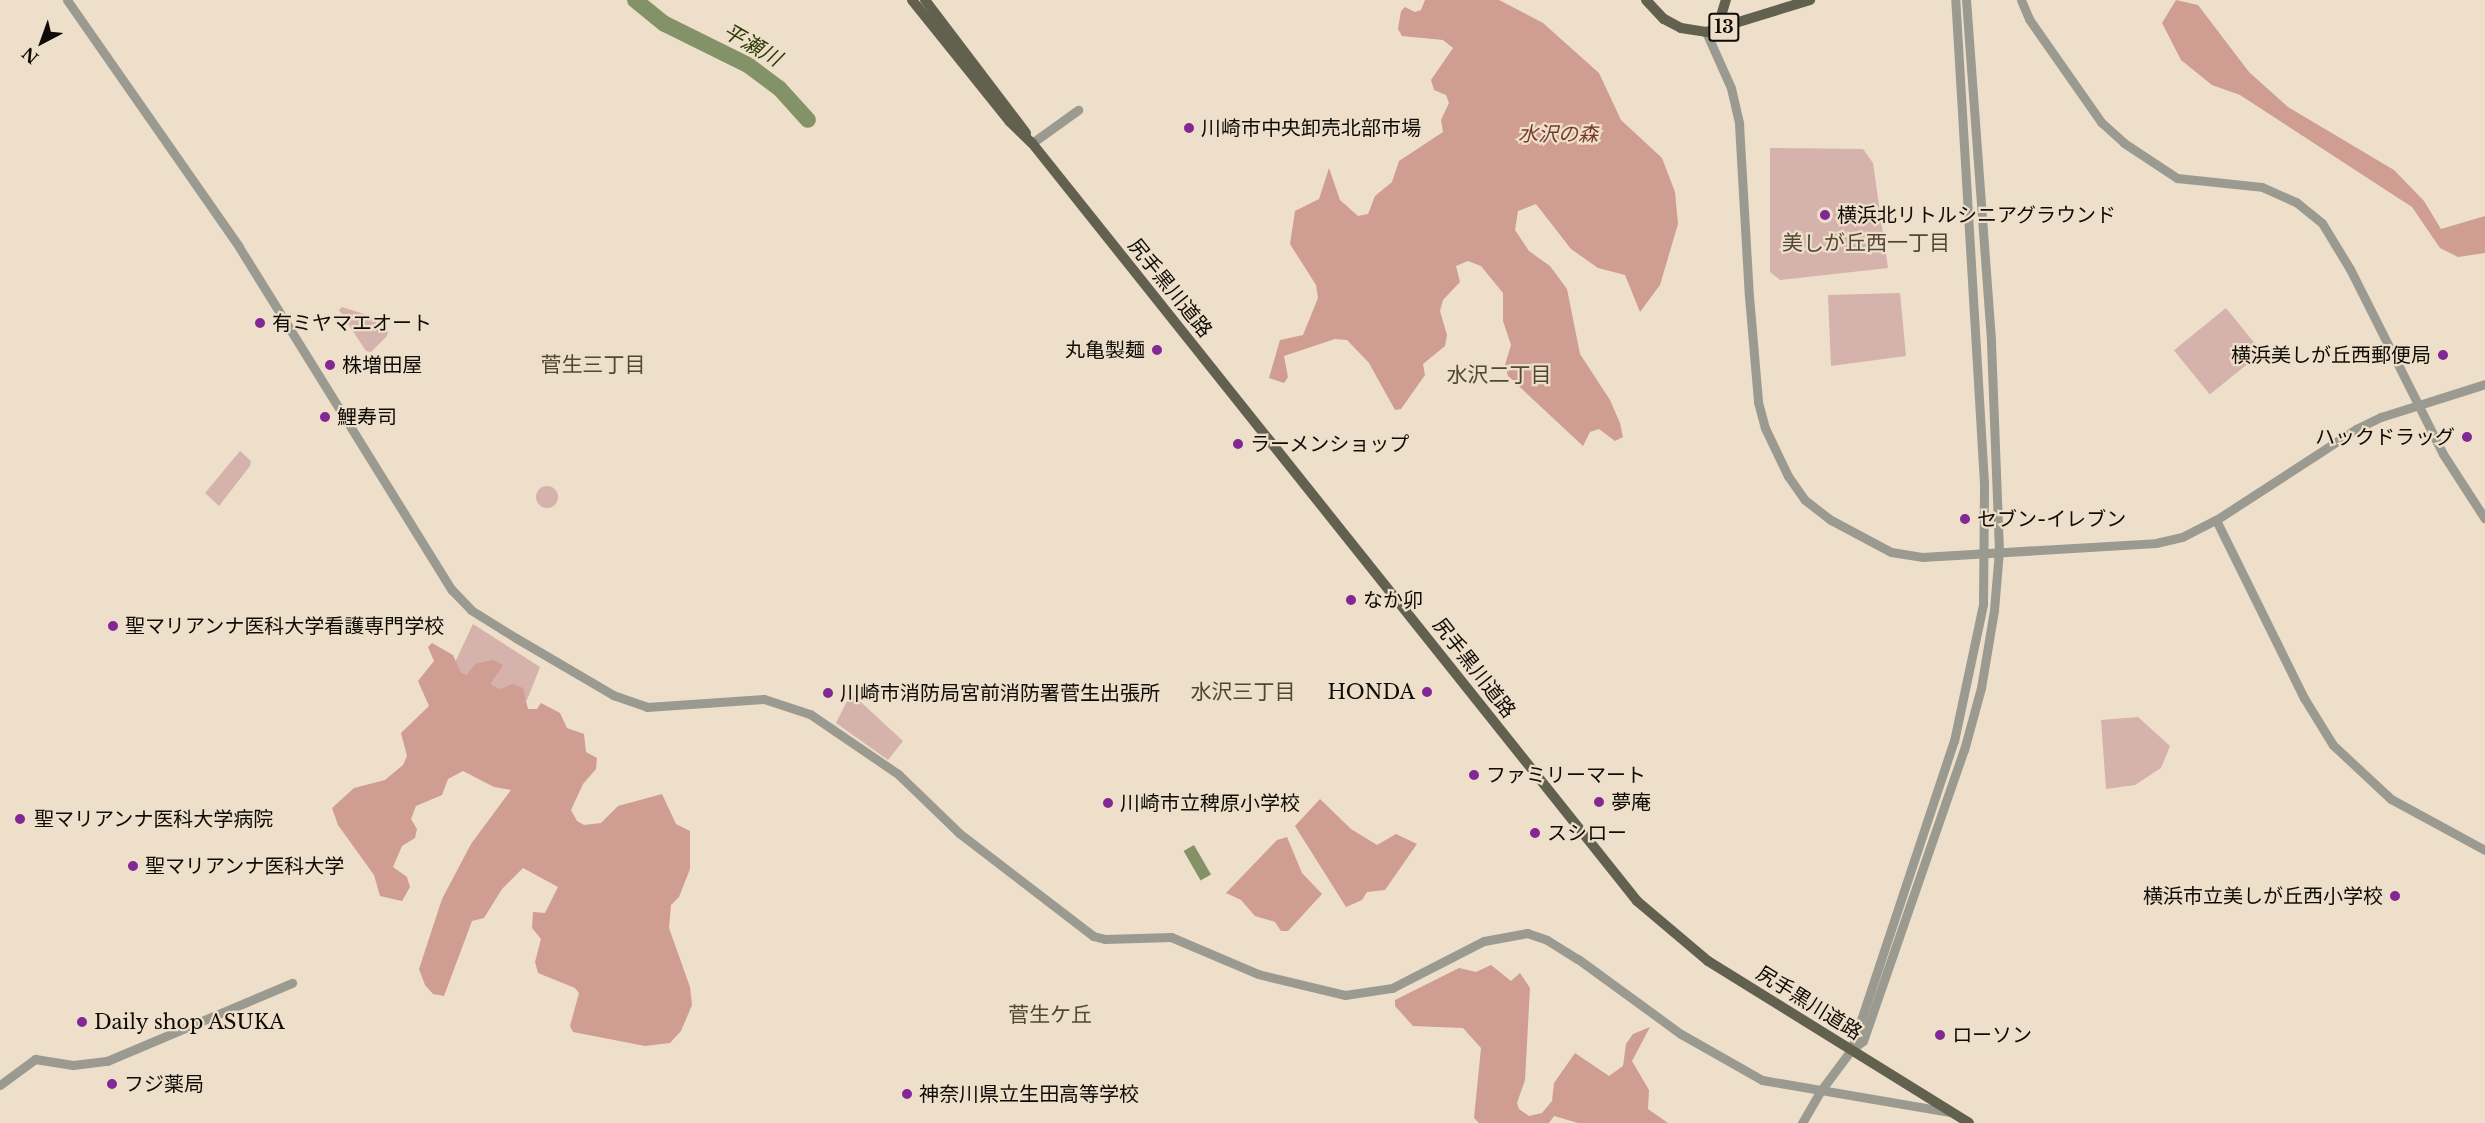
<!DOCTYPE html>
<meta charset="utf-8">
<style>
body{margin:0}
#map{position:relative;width:2485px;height:1123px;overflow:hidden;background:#eddfca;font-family:"Libre Baskerville","Noto Sans JP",serif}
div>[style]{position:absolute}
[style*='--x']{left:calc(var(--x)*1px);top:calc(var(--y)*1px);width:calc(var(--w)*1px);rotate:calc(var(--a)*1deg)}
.green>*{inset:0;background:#d5b2ab;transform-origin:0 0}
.round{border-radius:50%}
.forest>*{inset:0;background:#d09d93}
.water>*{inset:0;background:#839267;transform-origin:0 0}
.river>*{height:16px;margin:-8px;padding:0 8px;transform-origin:8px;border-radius:8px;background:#839267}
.minor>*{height:9px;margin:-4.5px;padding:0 4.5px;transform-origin:4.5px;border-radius:4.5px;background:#9b9a90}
.major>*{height:10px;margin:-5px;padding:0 5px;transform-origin:5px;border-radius:5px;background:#62604e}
.dots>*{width:16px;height:16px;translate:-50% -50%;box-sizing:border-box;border:3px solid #eddfca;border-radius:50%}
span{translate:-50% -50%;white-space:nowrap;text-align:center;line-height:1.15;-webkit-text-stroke:4.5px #eddfca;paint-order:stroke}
.shield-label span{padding:2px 4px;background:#eddfca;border:2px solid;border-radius:4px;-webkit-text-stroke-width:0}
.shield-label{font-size:18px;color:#0f0b05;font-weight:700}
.poi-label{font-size:20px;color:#0f0b05}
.left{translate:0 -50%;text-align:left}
.right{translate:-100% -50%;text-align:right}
.park-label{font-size:20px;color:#79382d;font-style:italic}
.street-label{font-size:20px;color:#0f0b05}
.water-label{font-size:21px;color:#2f3d09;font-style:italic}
.neighbourhood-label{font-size:21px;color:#524634}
.north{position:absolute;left:12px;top:12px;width:60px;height:60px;-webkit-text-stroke:4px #eddfca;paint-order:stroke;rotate:221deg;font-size:16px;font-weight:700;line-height:24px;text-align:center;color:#0f0b05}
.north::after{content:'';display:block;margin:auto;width:21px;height:27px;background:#0f0b05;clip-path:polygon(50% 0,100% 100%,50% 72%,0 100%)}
</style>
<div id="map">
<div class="green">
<div style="clip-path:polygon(1770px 148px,1863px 149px,1873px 163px,1888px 268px,1780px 280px,1770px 272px)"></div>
<div style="clip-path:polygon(1900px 293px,1906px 356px,1831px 366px,1828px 295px)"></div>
<div style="clip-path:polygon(342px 307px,367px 315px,388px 332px,387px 336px,371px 352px,366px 351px,339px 310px)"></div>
<div style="left:2226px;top:308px;width:57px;height:67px;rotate:51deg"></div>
<div style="clip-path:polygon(240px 451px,251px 461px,250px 466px,219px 506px,205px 493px)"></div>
<div class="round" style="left:536px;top:486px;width:22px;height:22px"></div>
<div style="clip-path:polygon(473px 624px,540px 667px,527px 700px,433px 709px)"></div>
<div style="clip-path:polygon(851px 693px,903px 741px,888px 760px,836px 723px)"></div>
<div style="clip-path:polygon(2138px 717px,2170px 746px,2161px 768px,2135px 785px,2106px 789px,2101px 720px)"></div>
</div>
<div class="forest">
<div style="clip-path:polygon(1425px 0,1499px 0,1543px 23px,1599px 73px,1621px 120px,1662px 158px,1675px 192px,1678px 224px,1660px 285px,1640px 312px,1625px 275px,1598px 268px,1571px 249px,1536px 204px,1518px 211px,1515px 230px,1529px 251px,1550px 266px,1567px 289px,1580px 354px,1610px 400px,1620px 423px,1623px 437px,1615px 441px,1599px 429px,1590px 432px,1583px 446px,1508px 376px,1505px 365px,1511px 345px,1503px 321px,1503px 293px,1481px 266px,1468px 261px,1456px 266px,1460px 282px,1443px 300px,1440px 311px,1447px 335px,1445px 346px,1423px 364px,1425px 375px,1401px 409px,1395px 410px,1369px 363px,1347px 340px,1335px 339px,1284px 356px,1288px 377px,1284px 383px,1269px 378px,1280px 340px,1303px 335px,1318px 298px,1316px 285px,1290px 244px,1295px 211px,1319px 199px,1329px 168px,1340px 200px,1358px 216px,1368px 214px,1375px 196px,1392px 182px,1399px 161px,1443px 132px,1441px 120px,1449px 103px,1446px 95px,1434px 90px,1431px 80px,1453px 48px,1443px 40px,1402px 36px,1398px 29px,1401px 11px,1405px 7px,1415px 12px,1421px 10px)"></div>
<div style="clip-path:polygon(2176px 0,2198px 5px,2249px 72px,2288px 107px,2394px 170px,2424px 201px,2441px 229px,2485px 216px,2485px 253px,2458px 257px,2440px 248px,2412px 207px,2240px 95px,2212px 85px,2181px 60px,2162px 23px)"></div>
<div style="clip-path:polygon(432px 643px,453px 655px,461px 673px,467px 675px,475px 664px,493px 660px,503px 665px,491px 683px,493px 686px,501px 689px,512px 684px,523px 688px,528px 709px,537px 709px,541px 703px,560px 713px,567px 728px,584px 734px,586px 752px,597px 758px,596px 769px,583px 784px,571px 810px,577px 821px,584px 825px,601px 823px,618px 806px,662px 794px,676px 824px,690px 831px,690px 869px,679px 897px,671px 905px,669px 928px,690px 987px,692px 1005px,681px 1031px,670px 1043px,645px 1046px,573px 1032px,570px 1026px,579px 993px,575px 988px,538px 973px,535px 962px,541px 939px,532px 928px,533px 912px,545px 913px,558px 887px,523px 868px,502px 889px,484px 918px,472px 921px,444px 996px,433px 994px,425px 985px,419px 969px,442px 899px,471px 844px,511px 790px,494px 787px,463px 771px,448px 779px,442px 795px,416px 806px,411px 819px,417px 829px,415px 838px,402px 846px,393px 867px,407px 877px,410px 887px,402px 901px,380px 896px,374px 875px,338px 825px,332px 808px,354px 788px,385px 780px,403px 765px,407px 756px,401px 733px,429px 706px,418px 681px,434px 661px,428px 647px)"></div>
<div style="clip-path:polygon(1320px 799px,1351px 829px,1377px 845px,1396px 834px,1417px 844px,1385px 890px,1367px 892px,1362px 900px,1346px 907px,1295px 826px)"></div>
<div style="clip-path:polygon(1287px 837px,1302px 873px,1322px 894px,1288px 931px,1281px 931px,1275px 922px,1255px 916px,1241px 900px,1226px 893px,1277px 840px)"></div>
<div style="clip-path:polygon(1491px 965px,1511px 981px,1520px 973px,1530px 988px,1525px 1080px,1517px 1103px,1519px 1109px,1529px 1116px,1542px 1113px,1552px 1101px,1554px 1083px,1575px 1053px,1609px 1076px,1623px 1066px,1626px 1044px,1633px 1034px,1650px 1027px,1632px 1061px,1649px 1090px,1648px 1109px,1668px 1123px,1578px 1123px,1554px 1116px,1549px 1123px,1479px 1123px,1474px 1118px,1481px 1048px,1463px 1028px,1413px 1026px,1395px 1006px,1395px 1000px,1459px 968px,1476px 972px)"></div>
</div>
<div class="water">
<div style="left:1194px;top:845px;width:34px;height:12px;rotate:60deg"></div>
</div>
<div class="river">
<div style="--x:635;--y:0;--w:38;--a:39"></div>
<div style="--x:665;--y:24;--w:93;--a:26.3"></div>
<div style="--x:748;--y:65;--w:39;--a:37"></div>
<div style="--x:779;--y:88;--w:43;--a:47.8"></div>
</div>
<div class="minor">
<div style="--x:67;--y:0;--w:301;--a:55.1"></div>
<div style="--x:239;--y:247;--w:404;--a:58.2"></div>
<div style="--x:452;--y:590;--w:28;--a:46"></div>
<div style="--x:471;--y:610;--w:53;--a:31.9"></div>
<div style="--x:516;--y:638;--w:113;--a:30.4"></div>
<div style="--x:613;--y:695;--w:36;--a:19"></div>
<div style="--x:647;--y:707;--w:117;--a:-3.9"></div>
<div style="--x:764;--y:699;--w:48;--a:18.1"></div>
<div style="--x:810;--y:714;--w:107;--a:34.3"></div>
<div style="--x:898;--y:774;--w:85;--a:44"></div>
<div style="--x:959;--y:833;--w:169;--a:37.5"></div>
<div style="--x:1093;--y:936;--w:12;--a:14"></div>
<div style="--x:1105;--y:939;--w:66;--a:-1.7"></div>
<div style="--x:1171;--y:937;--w:95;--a:23"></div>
<div style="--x:1258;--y:974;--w:89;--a:13.6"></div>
<div style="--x:1345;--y:995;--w:48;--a:-8.5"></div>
<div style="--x:1392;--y:988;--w:103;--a:-27.1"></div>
<div style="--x:1484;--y:941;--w:44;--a:-10.5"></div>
<div style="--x:1527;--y:933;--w:21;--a:19"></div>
<div style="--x:1547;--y:940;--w:36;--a:32"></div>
<div style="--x:1578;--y:959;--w:127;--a:36.1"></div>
<div style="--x:1681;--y:1034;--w:93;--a:29.6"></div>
<div style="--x:1762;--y:1080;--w:191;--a:9.7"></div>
<div style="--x:2021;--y:0;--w:21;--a:67"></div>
<div style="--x:2029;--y:19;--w:126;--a:55"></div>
<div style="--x:2101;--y:122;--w:31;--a:42"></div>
<div style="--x:2124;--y:143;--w:64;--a:33.4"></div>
<div style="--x:2177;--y:178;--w:85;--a:6"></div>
<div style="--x:2262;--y:187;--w:37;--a:24"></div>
<div style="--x:2296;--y:202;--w:33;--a:39"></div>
<div style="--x:2322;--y:223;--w:54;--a:58.7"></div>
<div style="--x:2350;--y:269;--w:207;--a:63.3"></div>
<div style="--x:2443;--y:454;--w:77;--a:57.1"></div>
<div style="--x:1706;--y:32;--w:61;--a:65.9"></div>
<div style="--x:1731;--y:88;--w:37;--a:77"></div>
<div style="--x:1739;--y:124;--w:172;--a:86.7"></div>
<div style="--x:1749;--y:296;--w:106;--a:85.1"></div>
<div style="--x:1758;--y:402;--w:27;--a:75"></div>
<div style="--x:1765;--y:428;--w:53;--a:64.4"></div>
<div style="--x:1788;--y:476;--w:29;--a:55"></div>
<div style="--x:1805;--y:500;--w:33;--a:38"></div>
<div style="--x:1831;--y:520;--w:68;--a:28.1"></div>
<div style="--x:1891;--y:552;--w:31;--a:9"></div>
<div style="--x:1922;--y:557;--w:234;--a:-3.4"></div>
<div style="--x:2156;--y:543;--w:27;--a:-13"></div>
<div style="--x:2182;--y:537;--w:38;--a:-27"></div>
<div style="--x:2216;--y:520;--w:167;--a:-33"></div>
<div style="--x:2356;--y:429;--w:28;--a:-26"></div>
<div style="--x:2381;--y:417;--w:109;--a:-17.6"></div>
<div style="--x:1032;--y:143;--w:57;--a:-35.7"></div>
<div style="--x:2216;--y:520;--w:199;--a:63.7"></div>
<div style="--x:2304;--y:698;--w:55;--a:58.3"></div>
<div style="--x:2333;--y:745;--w:79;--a:43"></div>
<div style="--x:2391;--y:799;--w:107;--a:28.5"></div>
<div style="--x:1851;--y:1050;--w:326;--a:-71.6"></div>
<div style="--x:1954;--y:741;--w:140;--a:-78"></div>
<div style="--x:1983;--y:604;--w:121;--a:-89.5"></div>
<div style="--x:1984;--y:483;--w:484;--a:-93.4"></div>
<div style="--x:0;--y:1085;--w:44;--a:-36.6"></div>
<div style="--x:35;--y:1059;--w:38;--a:9"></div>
<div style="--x:73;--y:1065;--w:34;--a:-7"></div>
<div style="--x:107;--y:1061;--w:201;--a:-22.9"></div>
<div style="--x:1802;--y:1123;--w:34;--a:-60"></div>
<div style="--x:1819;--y:1093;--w:54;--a:-53.3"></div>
<div style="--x:1851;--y:1050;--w:15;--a:-37"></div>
<div style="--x:1863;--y:1041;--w:308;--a:-70.9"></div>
<div style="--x:1964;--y:750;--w:64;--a:-74.7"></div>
<div style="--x:1981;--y:688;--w:79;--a:-80.5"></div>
<div style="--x:1994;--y:610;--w:59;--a:-85.2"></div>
<div style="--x:1999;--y:551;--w:211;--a:-92.2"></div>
<div style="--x:1991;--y:340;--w:341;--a:-94.2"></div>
</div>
<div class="major">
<div style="--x:912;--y:0;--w:156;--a:51.2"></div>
<div style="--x:1010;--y:122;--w:30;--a:44"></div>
<div style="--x:1032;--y:143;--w:970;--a:51.4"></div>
<div style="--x:1637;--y:901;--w:93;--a:40.2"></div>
<div style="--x:1708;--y:961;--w:307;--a:31.8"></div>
<div style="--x:925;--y:0;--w:167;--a:52.8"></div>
<div style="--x:1646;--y:0;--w:26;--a:47"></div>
<div style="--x:1664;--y:19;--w:19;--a:28"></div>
<div style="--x:1681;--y:28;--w:25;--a:9"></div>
<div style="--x:1706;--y:32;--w:109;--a:-17.1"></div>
<div style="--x:1717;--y:29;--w:30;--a:-73"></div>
</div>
<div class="dots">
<div style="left:1189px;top:128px;background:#822793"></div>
<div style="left:1825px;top:215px;background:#822793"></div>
<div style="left:260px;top:323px;background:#822793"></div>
<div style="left:1157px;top:350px;background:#822793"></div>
<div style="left:2443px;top:355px;background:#822793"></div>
<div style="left:330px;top:365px;background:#822793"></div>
<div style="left:325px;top:417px;background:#822793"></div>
<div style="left:2467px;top:437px;background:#822793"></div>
<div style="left:1238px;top:444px;background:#822793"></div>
<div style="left:1965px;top:519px;background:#822793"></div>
<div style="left:1351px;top:600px;background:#822793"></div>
<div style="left:113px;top:626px;background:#822793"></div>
<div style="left:1427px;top:692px;background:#822793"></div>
<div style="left:828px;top:693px;background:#822793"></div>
<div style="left:1474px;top:775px;background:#822793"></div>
<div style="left:1599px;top:802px;background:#822793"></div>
<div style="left:1108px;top:803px;background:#822793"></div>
<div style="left:20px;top:819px;background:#822793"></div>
<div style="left:1535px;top:833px;background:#822793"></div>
<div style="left:133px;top:866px;background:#822793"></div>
<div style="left:2395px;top:896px;background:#822793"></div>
<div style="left:82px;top:1022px;background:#822793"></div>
<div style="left:1940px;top:1035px;background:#822793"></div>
<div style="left:112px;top:1084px;background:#822793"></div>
<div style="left:907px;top:1094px;background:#822793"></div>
</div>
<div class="shield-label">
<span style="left:1724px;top:27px">13</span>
</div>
<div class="poi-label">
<span class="left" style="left:1201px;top:128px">川崎市中央卸売北部市場</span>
<span class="left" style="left:1837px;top:215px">横浜北リトルシニアグラウンド</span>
<span class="left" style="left:272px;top:323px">有ミヤマエオート</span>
<span class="right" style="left:1145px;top:350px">丸亀製麺</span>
<span class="right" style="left:2431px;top:355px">横浜美しが丘西郵便局</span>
<span class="left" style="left:342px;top:365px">株増田屋</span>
<span class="left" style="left:337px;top:417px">鯉寿司</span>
<span class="right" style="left:2455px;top:437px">ハックドラッグ</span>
<span class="left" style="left:1250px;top:444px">ラーメンショップ</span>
<span class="left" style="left:1977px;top:519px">セブン-イレブン</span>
<span class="left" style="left:1363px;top:600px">なか卯</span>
<span class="left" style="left:125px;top:626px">聖マリアンナ医科大学看護専門学校</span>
<span class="right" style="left:1415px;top:692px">HONDA</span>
<span class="left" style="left:840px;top:693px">川崎市消防局宮前消防署菅生出張所</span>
<span class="left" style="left:1486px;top:775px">ファミリーマート</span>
<span class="left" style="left:1611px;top:802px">夢庵</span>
<span class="left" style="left:1120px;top:803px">川崎市立稗原小学校</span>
<span class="left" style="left:34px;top:819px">聖マリアンナ医科大学病院</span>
<span class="left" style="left:1547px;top:833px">スシロー</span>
<span class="left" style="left:145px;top:866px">聖マリアンナ医科大学</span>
<span class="right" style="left:2383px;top:896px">横浜市立美しが丘西小学校</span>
<span class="left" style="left:94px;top:1022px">Daily shop ASUKA</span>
<span class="left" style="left:1952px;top:1035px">ローソン</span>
<span class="left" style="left:124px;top:1084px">フジ薬局</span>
<span class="left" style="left:919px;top:1094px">神奈川県立生田高等学校</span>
</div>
<div class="park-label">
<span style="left:1558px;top:134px">水沢の森</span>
</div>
<div class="street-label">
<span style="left:1170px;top:288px;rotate:51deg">尻手黒川道路</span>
<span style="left:1474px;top:668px;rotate:52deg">尻手黒川道路</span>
<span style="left:1809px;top:1003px;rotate:32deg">尻手黒川道路</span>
</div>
<div class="water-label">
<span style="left:752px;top:45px;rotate:30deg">平瀬川</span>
</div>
<div class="neighbourhood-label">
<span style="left:1866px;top:243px">美しが丘西一丁目</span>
<span style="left:593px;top:365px">菅生三丁目</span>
<span style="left:1499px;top:375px">水沢二丁目</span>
<span style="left:1243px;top:692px">水沢三丁目</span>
<span style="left:1050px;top:1015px">菅生ケ丘</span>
</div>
<div class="north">N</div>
</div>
